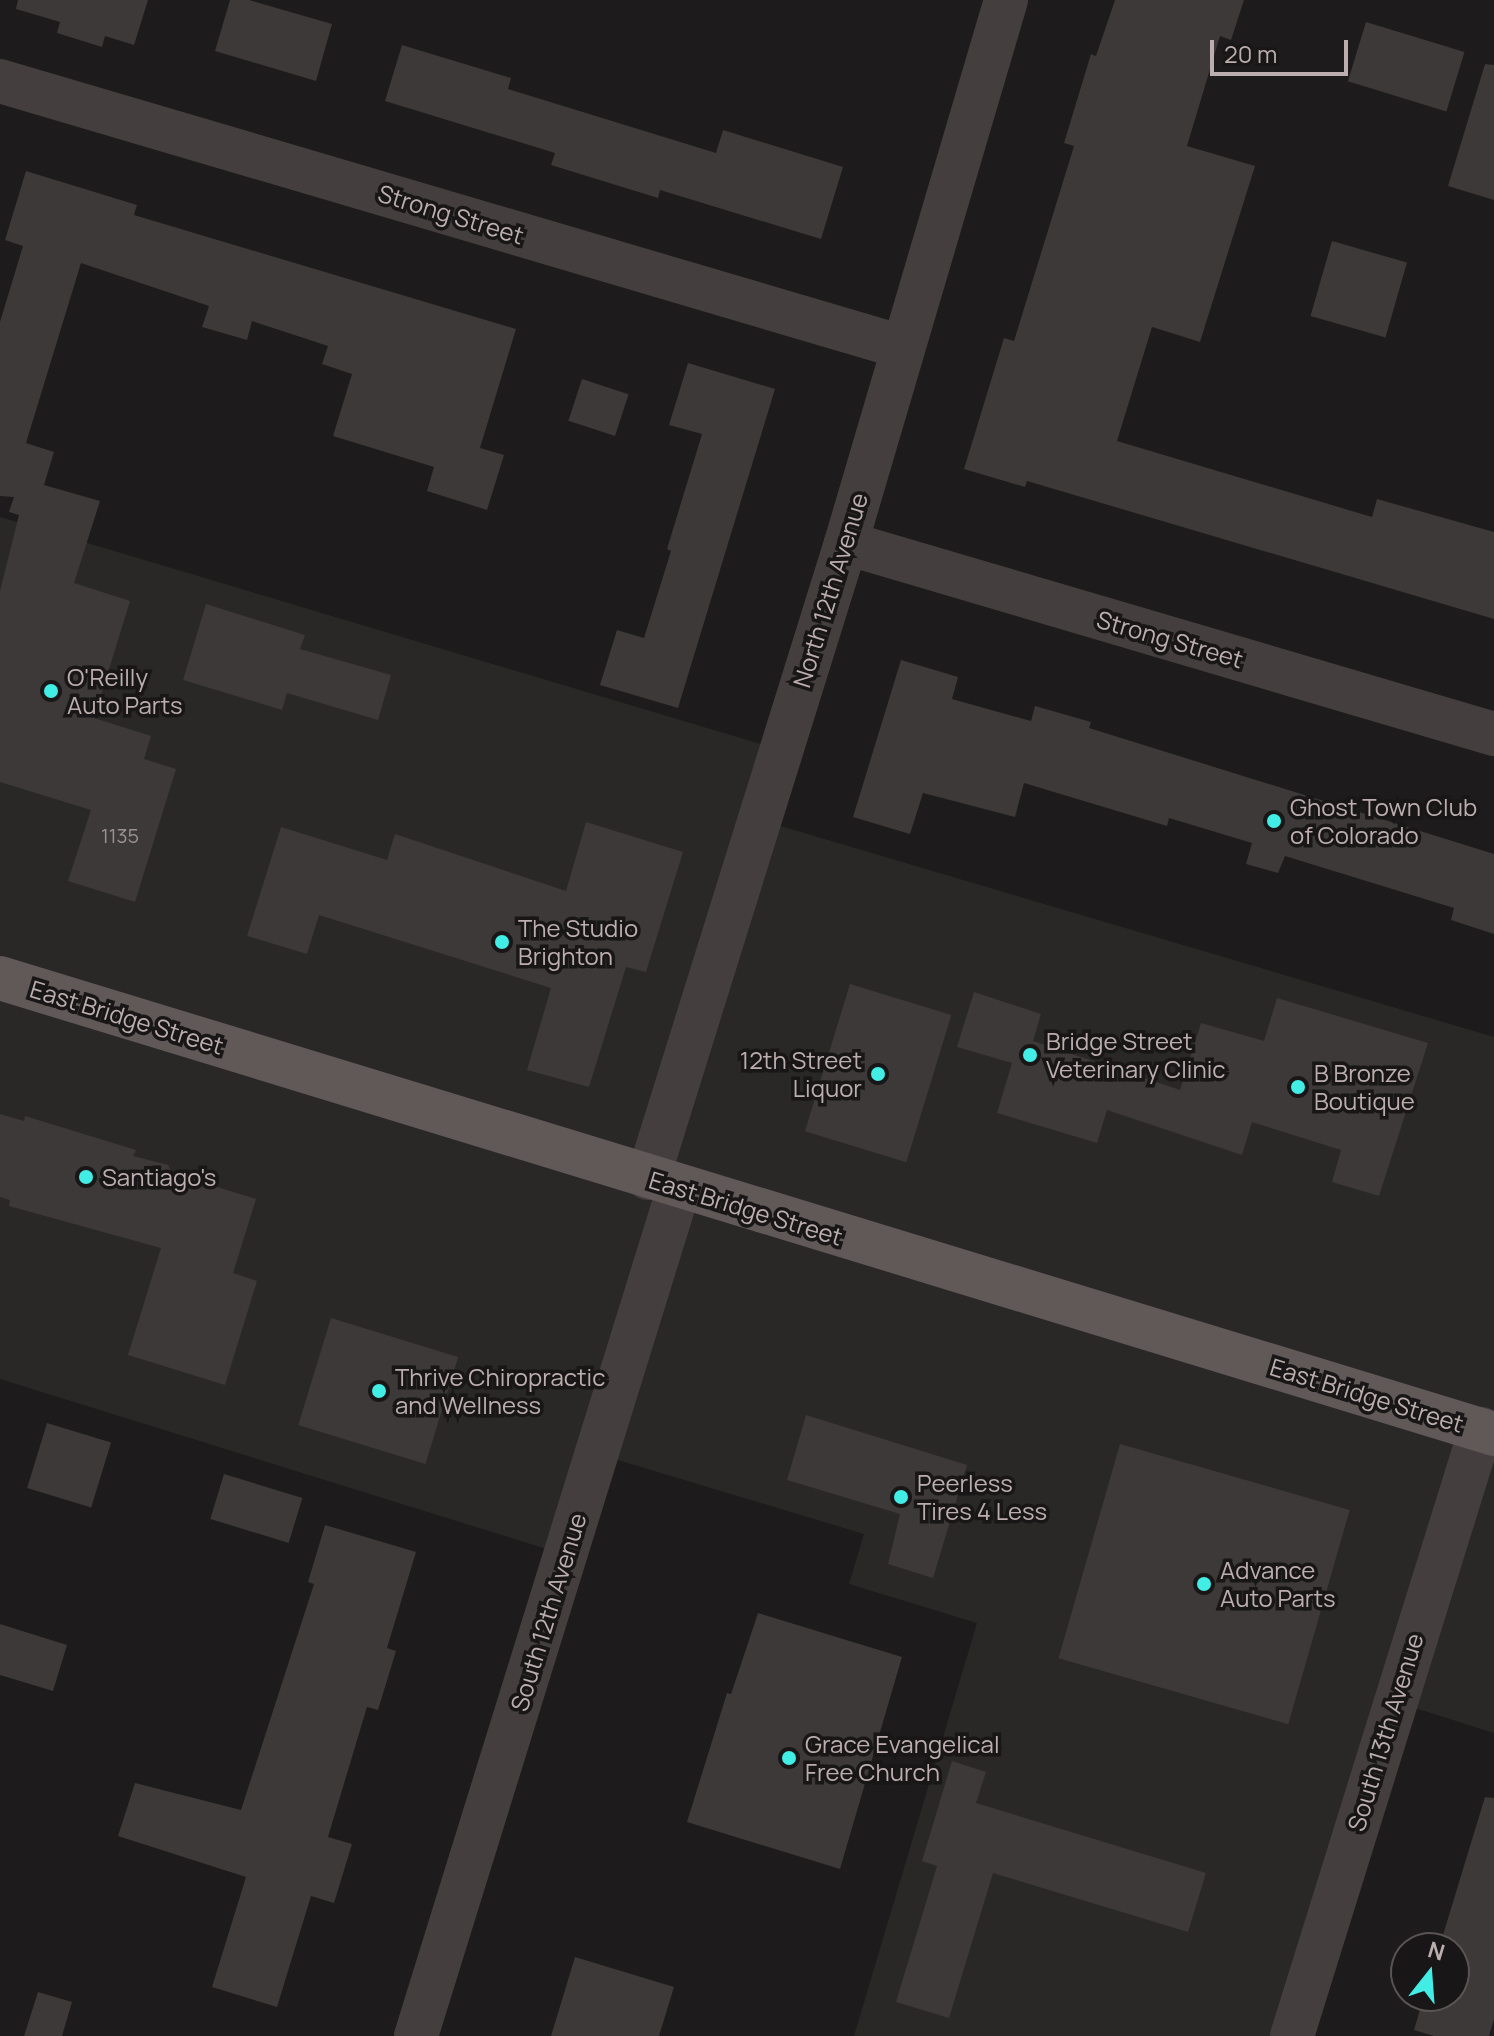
<!DOCTYPE html>
<style>
body{margin:0}
#map{position:relative;width:1494px;height:2036px;overflow:hidden;background:#1d1b1b;font-family:Manrope,sans-serif}
div>[style]{position:absolute}
[style*='--x']{left:calc(var(--x)*1px);top:calc(var(--y)*1px);width:calc(var(--w)*1px);rotate:calc(var(--a)*1deg)}
.built>*{inset:0;background:#2a2827}
.building>*{inset:0;background:#3c3938;transform-origin:0 0}
.minor>*{height:44px;margin:-22px;padding:0 22px;transform-origin:22px;border-radius:22px;background:#443e3e}
.major>*{height:44px;margin:-22px;padding:0 22px;transform-origin:22px;border-radius:22px;background:#615858}
.dots>*{width:22px;height:22px;translate:-50% -50%;box-sizing:border-box;border:4px solid #181616;border-radius:50%}
span{translate:-50% -50%;white-space:nowrap;text-align:center;line-height:1.15;-webkit-text-stroke:7px #181616;paint-order:stroke}
.number-label{font-size:20px;color:#9c9190}
.number-label span{-webkit-text-stroke-width:0}
.street-label{font-size:24px;color:#bcaeae}
.poi-label{font-size:24px;color:#bcaeae}
.left{translate:0 -50%;text-align:left}
.right{translate:-100% -50%;text-align:right}
.north{position:absolute;left:1390px;top:1932px;width:80px;height:80px;box-sizing:border-box;background:#181616;border:2px solid #5a5353;border-radius:50%;rotate:17deg;font-size:22px;font-weight:700;line-height:32px;text-align:center;color:#bcaeae}
.north::after{content:'';display:block;margin:auto;width:28px;height:36px;background:#42ede6;clip-path:polygon(50% 0,100% 100%,50% 72%,0 100%)}
.scale{position:absolute;left:1210px;top:40px;width:138px;height:36px;box-sizing:border-box;border:4px solid #bcaeae;border-top:0;padding-left:10px;font-size:24px;line-height:28px;white-space:nowrap;color:#bcaeae;-webkit-text-stroke:6px #181616;paint-order:stroke}
</style>
<div id="map">
<div class="built">
<div style="clip-path:polygon(0 517px,781px 750px,760px 820px,1494px 1037px,1494px 1733px,1396px 1702px,1292px 2036px,854px 2036px,977px 1623px,849px 1584px,864px 1534px,598px 1454px,566px 1555px,0 1379px)"></div>
</div>
<div class="building">
<div style="clip-path:polygon(18px 0,148px 0,134px 45px,105px 36px,102px 47px,57px 33px,60px 22px,16px 9px)"></div>
<div style="clip-path:polygon(230px 0,249px 0,332px 24px,316px 81px,215px 51px)"></div>
<div style="clip-path:polygon(1115px 0,1244px 0,1231px 40px,1220px 36px,1187px 146px,1255px 166px,1200px 342px,1152px 327px,1117px 441px,1372px 517px,1377px 499px,1494px 532px,1494px 619px,1027px 481px,1025px 487px,964px 469px,1004px 338px,1014px 341px,1074px 146px,1064px 143px,1091px 54px,1096px 56px)"></div>
<div style="left:1366px;top:22px;width:103px;height:62px;rotate:17deg"></div>
<div style="clip-path:polygon(402px 45px,511px 78px,508px 89px,716px 153px,723px 130px,843px 167px,821px 239px,660px 190px,658px 198px,551px 165px,555px 153px,385px 101px)"></div>
<div style="clip-path:polygon(1485px 64px,1494px 65px,1494px 200px,1448px 186px)"></div>
<div style="clip-path:polygon(26px 171px,137px 205px,134px 215px,516px 329px,480px 448px,504px 455px,487px 510px,427px 491px,434px 467px,333px 436px,352px 374px,322px 364px,328px 346px,252px 321px,247px 340px,202px 327px,209px 306px,81px 263px,26px 443px,54px 452px,44px 485px,100px 501px,74px 583px,130px 601px,94px 718px,151px 736px,144px 759px,176px 769px,135px 902px,68px 881px,91px 810px,0 782px,0 591px,19px 515px,9px 512px,14px 497px,0 496px,0 322px,23px 246px,5px 240px)"></div>
<div style="left:1332px;top:241px;width:78px;height:78px;rotate:16deg"></div>
<div style="clip-path:polygon(688px 363px,775px 389px,678px 708px,600px 685px,617px 630px,644px 638px,671px 551px,667px 549px,702px 434px,669px 425px)"></div>
<div style="left:582px;top:379px;width:49px;height:44px;rotate:18deg"></div>
<div style="clip-path:polygon(206px 604px,305px 635px,300px 649px,391px 675px,378px 720px,287px 693px,282px 710px,183px 680px)"></div>
<div style="clip-path:polygon(901px 660px,958px 677px,952px 699px,1031px 721px,1035px 706px,1091px 722px,1089px 728px,1494px 854px,1494px 934px,1451px 920px,1454px 908px,1285px 856px,1278px 873px,1246px 864px,1252px 843px,1169px 818px,1167px 826px,1024px 783px,1015px 817px,923px 793px,910px 834px,853px 817px)"></div>
<div style="clip-path:polygon(586px 822px,683px 852px,646px 972px,626px 967px,589px 1087px,527px 1070px,551px 988px,319px 915px,307px 954px,247px 936px,281px 827px,387px 860px,395px 834px,566px 891px)"></div>
<div style="left:850px;top:984px;width:106px;height:154px;rotate:17deg"></div>
<div style="clip-path:polygon(974px 992px,1041px 1014px,1033px 1041px,1180px 1090px,1201px 1023px,1264px 1041px,1277px 998px,1428px 1043px,1379px 1196px,1332px 1182px,1341px 1150px,1252px 1122px,1242px 1155px,1107px 1110px,1097px 1143px,997px 1113px,1012px 1063px,957px 1047px)"></div>
<div style="clip-path:polygon(0 1114px,24px 1121px,25px 1116px,136px 1150px,133px 1156px,168px 1165px,172px 1173px,256px 1199px,233px 1273px,257px 1281px,225px 1385px,128px 1355px,161px 1248px,9px 1206px,10px 1200px,0 1197px)"></div>
<div style="left:331px;top:1318px;width:133px;height:112px;rotate:17deg"></div>
<div style="clip-path:polygon(806px 1415px,967px 1465px,933px 1578px,888px 1564px,900px 1514px,787px 1480px)"></div>
<div style="left:47px;top:1423px;width:67px;height:68px;rotate:17deg"></div>
<div style="left:1120px;top:1444px;width:239px;height:223px;rotate:16deg"></div>
<div style="left:224px;top:1474px;width:82px;height:47px;rotate:17deg"></div>
<div style="clip-path:polygon(325px 1525px,416px 1552px,387px 1648px,396px 1651px,378px 1710px,367px 1707px,328px 1837px,352px 1844px,334px 1903px,311px 1896px,277px 2007px,212px 1987px,246px 1877px,118px 1836px,135px 1783px,241px 1810px,314px 1584px,308px 1582px)"></div>
<div style="clip-path:polygon(758px 1613px,902px 1657px,840px 1869px,687px 1822px,727px 1693px,731px 1694px)"></div>
<div style="clip-path:polygon(0 1624px,67px 1645px,53px 1691px,0 1675px)"></div>
<div style="clip-path:polygon(952px 1761px,986px 1772px,976px 1803px,1206px 1873px,1188px 1932px,993px 1873px,949px 2018px,896px 2002px,937px 1866px,922px 1861px)"></div>
<div style="clip-path:polygon(1485px 1797px,1494px 1798px,1494px 2019px,1489px 2036px,1434px 2036px,1414px 2030px,1424px 1996px,1454px 1996px,1454px 1948px,1439px 1948px)"></div>
<div style="clip-path:polygon(575px 1957px,674px 1987px,659px 2036px,551px 2036px)"></div>
<div style="clip-path:polygon(38px 1992px,72px 2002px,62px 2036px,24px 2036px)"></div>
</div>
<div class="minor">
<div style="--x:0;--y:81;--w:940;--a:16.43"></div>
<div style="--x:846;--y:543;--w:676;--a:16.42"></div>
<div style="--x:648;--y:1178;--w:665;--a:-72.68"></div>
<div style="--x:846;--y:543;--w:566;--a:-73.58"></div>
<div style="--x:416;--y:2036;--w:888;--a:-72.77"></div>
<div style="--x:1292;--y:2036;--w:636;--a:-72.71"></div>
</div>
<div class="major">
<div style="--x:0;--y:978;--w:1562;--a:16.97"></div>
</div>
<div class="dots">
<div style="left:51px;top:691px;background:#42ede6"></div>
<div style="left:1274px;top:821px;background:#42ede6"></div>
<div style="left:502px;top:942px;background:#42ede6"></div>
<div style="left:1030px;top:1055px;background:#42ede6"></div>
<div style="left:878px;top:1074px;background:#42ede6"></div>
<div style="left:1298px;top:1087px;background:#42ede6"></div>
<div style="left:86px;top:1177px;background:#42ede6"></div>
<div style="left:379px;top:1391px;background:#42ede6"></div>
<div style="left:901px;top:1497px;background:#42ede6"></div>
<div style="left:1204px;top:1584px;background:#42ede6"></div>
<div style="left:789px;top:1758px;background:#42ede6"></div>
</div>
<div class="number-label">
<span style="left:120px;top:835px">1135</span>
</div>
<div class="street-label">
<span style="left:451px;top:214px;rotate:17deg">Strong Street</span>
<span style="left:830px;top:590px;rotate:-73deg">North 12th Avenue</span>
<span style="left:1170px;top:639px;rotate:16deg">Strong Street</span>
<span style="left:127px;top:1017px;rotate:17deg">East Bridge Street</span>
<span style="left:746px;top:1208px;rotate:17deg">East Bridge Street</span>
<span style="left:1367px;top:1395px;rotate:17deg">East Bridge Street</span>
<span style="left:548px;top:1612px;rotate:-73deg">South 12th Avenue</span>
<span style="left:1385px;top:1732px;rotate:-73deg">South 13th Avenue</span>
</div>
<div class="poi-label">
<span class="left" style="left:67px;top:691px">O'Reilly<br>Auto Parts</span>
<span class="left" style="left:1290px;top:821px">Ghost Town Club<br>of Colorado</span>
<span class="left" style="left:518px;top:942px">The Studio<br>Brighton</span>
<span class="left" style="left:1046px;top:1055px">Bridge Street<br>Veterinary Clinic</span>
<span class="right" style="left:862px;top:1074px">12th Street<br>Liquor</span>
<span class="left" style="left:1314px;top:1087px">B Bronze<br>Boutique</span>
<span class="left" style="left:102px;top:1177px">Santiago's</span>
<span class="left" style="left:395px;top:1391px">Thrive Chiropractic<br>and Wellness</span>
<span class="left" style="left:917px;top:1497px">Peerless<br>Tires 4 Less</span>
<span class="left" style="left:1220px;top:1584px">Advance<br>Auto Parts</span>
<span class="left" style="left:805px;top:1758px">Grace Evangelical<br>Free Church</span>
</div>
<div class="north">N</div>
<div class="scale">20 m</div>
</div>
